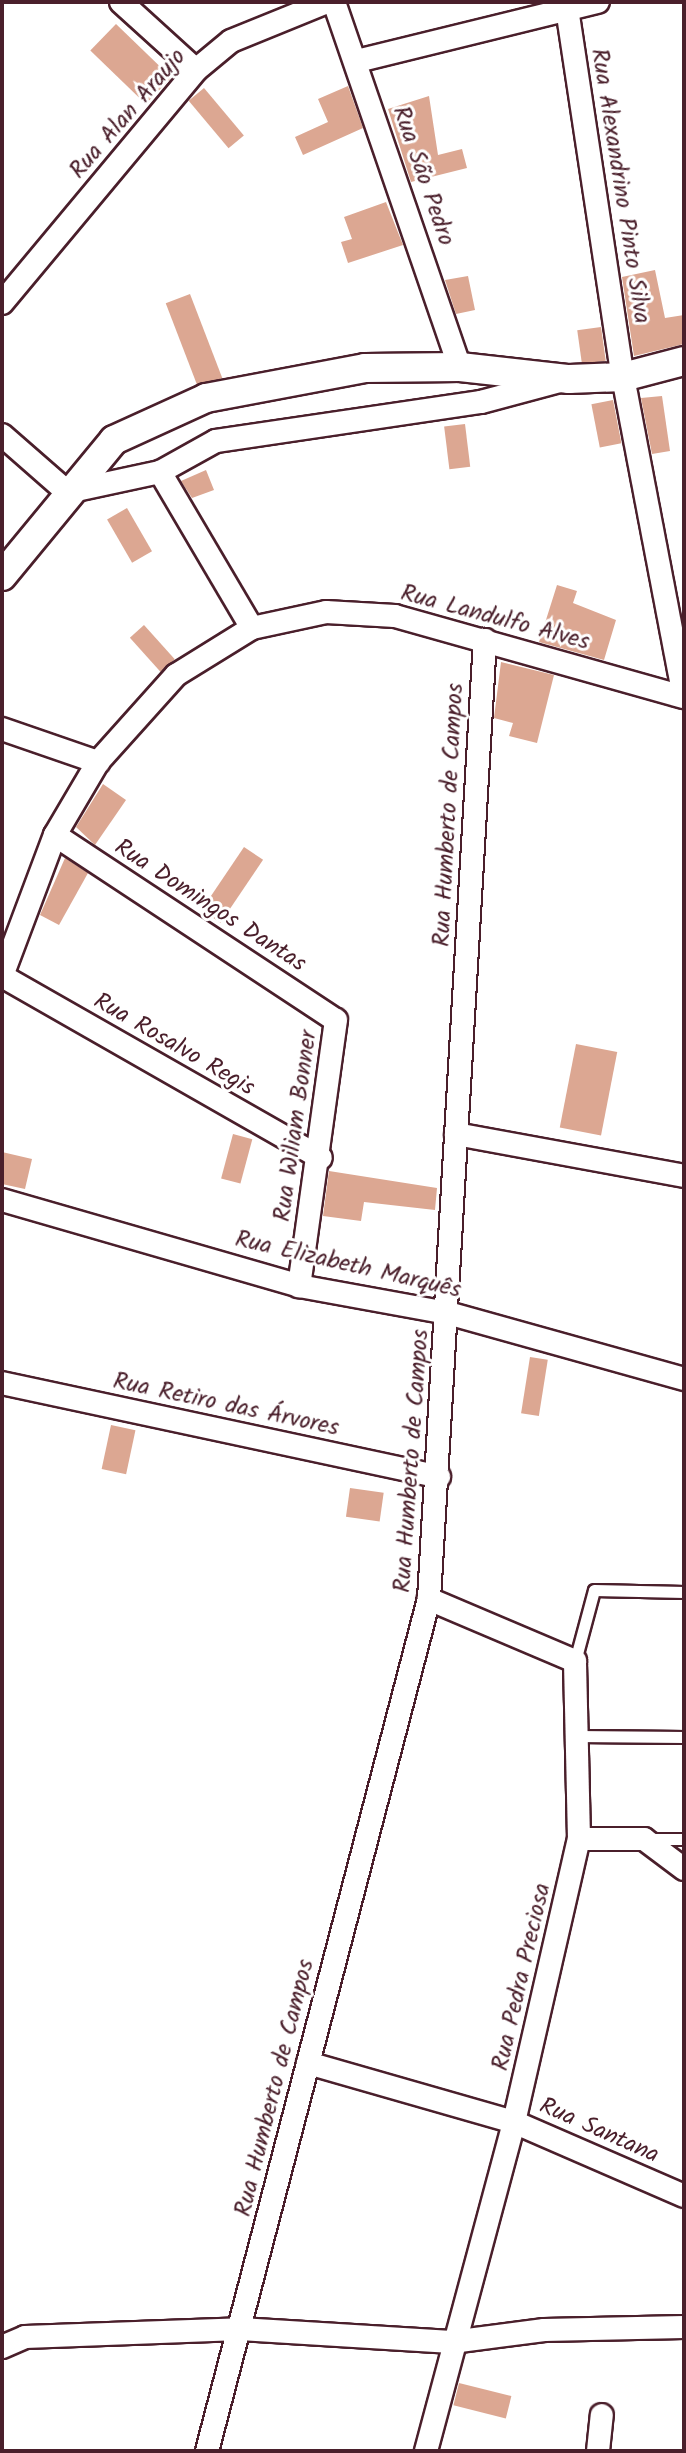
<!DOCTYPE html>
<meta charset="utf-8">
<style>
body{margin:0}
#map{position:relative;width:686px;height:2453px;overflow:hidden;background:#fff;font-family:Kalam,sans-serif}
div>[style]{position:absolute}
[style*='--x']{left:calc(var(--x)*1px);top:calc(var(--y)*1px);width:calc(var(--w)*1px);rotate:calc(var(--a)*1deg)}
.building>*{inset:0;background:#dca792;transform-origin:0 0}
.roads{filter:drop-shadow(2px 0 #4a1f2b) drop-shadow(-2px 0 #4a1f2b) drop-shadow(0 2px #4a1f2b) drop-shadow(0 -2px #4a1f2b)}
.service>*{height:11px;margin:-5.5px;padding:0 5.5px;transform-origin:5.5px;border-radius:5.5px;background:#fff}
.minor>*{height:22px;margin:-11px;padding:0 11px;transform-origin:11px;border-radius:11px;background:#fff}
.tertiary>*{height:28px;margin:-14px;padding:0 14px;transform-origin:14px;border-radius:14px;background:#fff}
span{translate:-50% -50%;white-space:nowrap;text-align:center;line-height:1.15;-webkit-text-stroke:6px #fff;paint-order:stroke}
.street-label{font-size:24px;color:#4a1f2b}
.frame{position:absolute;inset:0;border:4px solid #4a1f2b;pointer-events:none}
</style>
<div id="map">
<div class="building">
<div style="left:116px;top:24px;width:77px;height:37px;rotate:44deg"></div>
<div style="clip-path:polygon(348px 86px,363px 128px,303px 155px,295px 137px,328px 122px,318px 99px)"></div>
<div style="left:204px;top:88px;width:62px;height:20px;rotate:50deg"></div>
<div style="clip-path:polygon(429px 96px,438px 155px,462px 149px,467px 168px,411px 182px,388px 109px)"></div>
<div style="clip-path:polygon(386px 202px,403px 245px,348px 263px,341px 242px,352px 239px,344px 217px)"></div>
<div style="clip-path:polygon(655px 270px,665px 318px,684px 315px,684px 344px,634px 356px,622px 277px)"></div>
<div style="clip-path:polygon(468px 276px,475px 310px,456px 314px,445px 280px)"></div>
<div style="left:190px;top:294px;width:90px;height:26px;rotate:69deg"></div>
<div style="left:601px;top:327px;width:34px;height:24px;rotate:82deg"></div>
<div style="clip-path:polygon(662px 396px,670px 451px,652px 454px,641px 398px)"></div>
<div style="left:613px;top:400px;width:44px;height:22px;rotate:79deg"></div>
<div style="left:465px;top:424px;width:43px;height:21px;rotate:83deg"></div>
<div style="clip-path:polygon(206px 470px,214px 490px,192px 498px,181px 481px)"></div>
<div style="left:127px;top:508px;width:50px;height:23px;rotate:60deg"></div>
<div style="clip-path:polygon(557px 585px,577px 591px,573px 603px,616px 620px,604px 660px,539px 642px)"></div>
<div style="left:144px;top:625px;width:46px;height:19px;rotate:48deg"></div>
<div style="clip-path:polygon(501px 662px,554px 675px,537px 743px,509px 736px,513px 723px,494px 718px)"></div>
<div style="clip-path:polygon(103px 784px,126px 800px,95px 845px,76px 827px)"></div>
<div style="left:244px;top:847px;width:23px;height:76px;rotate:34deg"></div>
<div style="clip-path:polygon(65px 858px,88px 873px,59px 925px,40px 915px)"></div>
<div style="left:576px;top:1044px;width:42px;height:85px;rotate:11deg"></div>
<div style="left:233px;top:1134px;width:20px;height:46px;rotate:15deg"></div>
<div style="clip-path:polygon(2px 1152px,32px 1159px,25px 1189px,2px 1184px)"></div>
<div style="clip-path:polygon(329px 1171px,437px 1188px,435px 1210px,364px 1202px,361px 1221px,323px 1216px)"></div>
<div style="left:530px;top:1357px;width:18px;height:57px;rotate:9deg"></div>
<div style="left:111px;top:1425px;width:25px;height:45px;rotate:12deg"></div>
<div style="left:350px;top:1488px;width:34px;height:29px;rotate:8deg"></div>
<div style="left:459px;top:2383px;width:54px;height:23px;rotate:14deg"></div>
</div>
<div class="roads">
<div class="service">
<div style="--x:575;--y:1661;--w:73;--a:-75"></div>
<div style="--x:594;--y:1590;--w:90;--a:1.3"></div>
<div style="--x:576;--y:1736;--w:108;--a:0.5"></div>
<div style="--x:648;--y:1839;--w:36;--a:0"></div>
</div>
<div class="minor">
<div style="--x:121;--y:2;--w:101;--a:42.2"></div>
<div style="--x:334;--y:2;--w:386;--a:71"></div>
<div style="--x:566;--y:2;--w:379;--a:81.4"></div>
<div style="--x:623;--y:377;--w:325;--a:79.2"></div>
<div style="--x:357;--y:61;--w:248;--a:-13.8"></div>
<div style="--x:2;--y:303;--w:303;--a:-50.2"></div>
<div style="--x:196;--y:70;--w:45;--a:-39.6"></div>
<div style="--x:231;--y:41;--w:104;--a:-22.1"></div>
<div style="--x:2;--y:435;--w:86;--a:41.2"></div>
<div style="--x:67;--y:492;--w:95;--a:-12.1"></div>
<div style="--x:160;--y:472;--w:64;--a:-29"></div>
<div style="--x:216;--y:441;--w:268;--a:-8.4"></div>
<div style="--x:481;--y:402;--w:82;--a:-14.9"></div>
<div style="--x:160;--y:472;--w:181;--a:59.5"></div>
<div style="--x:2;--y:729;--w:102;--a:19"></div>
<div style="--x:55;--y:835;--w:336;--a:33.4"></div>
<div style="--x:336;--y:1020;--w:269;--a:97.9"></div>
<div style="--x:2;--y:976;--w:151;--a:-69.4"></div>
<div style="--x:55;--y:835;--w:85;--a:-59.5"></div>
<div style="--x:98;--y:762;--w:117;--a:-48.1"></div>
<div style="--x:176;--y:675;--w:89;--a:-31.7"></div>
<div style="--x:252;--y:628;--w:76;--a:-12.2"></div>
<div style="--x:326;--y:612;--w:69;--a:3.3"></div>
<div style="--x:395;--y:616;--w:300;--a:15.7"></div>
<div style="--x:2;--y:976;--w:367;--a:29.7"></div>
<div style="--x:456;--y:1134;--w:232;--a:10.4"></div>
<div style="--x:2;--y:1200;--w:309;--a:16.1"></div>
<div style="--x:299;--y:1286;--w:151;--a:10.3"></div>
<div style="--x:448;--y:1313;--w:245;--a:15.6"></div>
<div style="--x:2;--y:1383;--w:447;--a:12.1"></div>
<div style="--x:579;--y:1839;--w:65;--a:0"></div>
<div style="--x:644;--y:1839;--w:50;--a:36.9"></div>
<div style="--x:308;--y:2063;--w:214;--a:16"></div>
<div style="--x:514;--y:2122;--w:185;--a:23.5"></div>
<div style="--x:2;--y:2347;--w:25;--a:-23"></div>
<div style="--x:25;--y:2337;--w:215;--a:-2.1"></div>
<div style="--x:240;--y:2329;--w:212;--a:3.5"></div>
<div style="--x:452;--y:2342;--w:93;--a:-7.4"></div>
<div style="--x:544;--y:2330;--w:140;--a:-1.2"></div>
<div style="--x:207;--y:2451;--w:880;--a:-75.4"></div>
<div style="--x:429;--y:1599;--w:961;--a:-86.66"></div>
<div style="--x:426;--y:2451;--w:341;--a:-75"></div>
<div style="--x:514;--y:2122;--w:290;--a:-77.1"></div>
<div style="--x:579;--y:1839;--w:178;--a:-91.3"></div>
<div style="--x:575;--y:1661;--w:159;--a:-157"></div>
<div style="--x:598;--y:2451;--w:36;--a:-84"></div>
</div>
<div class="tertiary">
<div style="--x:2;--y:576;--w:176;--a:-50.5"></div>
<div style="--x:114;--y:440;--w:101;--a:-24.5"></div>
<div style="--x:206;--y:398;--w:162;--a:-10.7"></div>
<div style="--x:365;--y:368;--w:95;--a:-0.6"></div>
<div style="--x:460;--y:367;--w:110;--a:6.3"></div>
<div style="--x:569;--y:379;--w:54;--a:-2.1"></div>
<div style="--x:623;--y:377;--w:63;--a:-14.7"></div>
</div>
</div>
<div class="street-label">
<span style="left:128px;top:114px;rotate:-49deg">Rua Alan Araujo</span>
<span style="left:423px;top:176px;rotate:71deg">Rua São Pedro</span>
<span style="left:620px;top:186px;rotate:81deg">Rua Alexandrino Pinto Silva</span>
<span style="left:495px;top:618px;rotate:15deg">Rua Landulfo Alves</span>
<span style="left:449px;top:815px;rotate:-87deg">Rua Humberto de Campos</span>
<span style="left:210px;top:906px;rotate:33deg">Rua Domingos Dantas</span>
<span style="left:174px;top:1045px;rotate:30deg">Rua Rosalvo Regis</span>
<span style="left:296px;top:1126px;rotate:-82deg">Rua Wiliam Bonner</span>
<span style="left:348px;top:1265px;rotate:13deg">Rua Elizabeth Marquês</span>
<span style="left:226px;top:1405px;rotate:12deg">Rua Retiro das Árvores</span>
<span style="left:412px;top:1461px;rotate:-86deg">Rua Humberto de Campos</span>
<span style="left:522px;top:1977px;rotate:-77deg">Rua Pedra Preciosa</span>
<span style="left:275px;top:2088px;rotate:-76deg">Rua Humberto de Campos</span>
<span style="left:599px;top:2131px;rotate:24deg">Rua Santana</span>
</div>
<div class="frame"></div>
</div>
